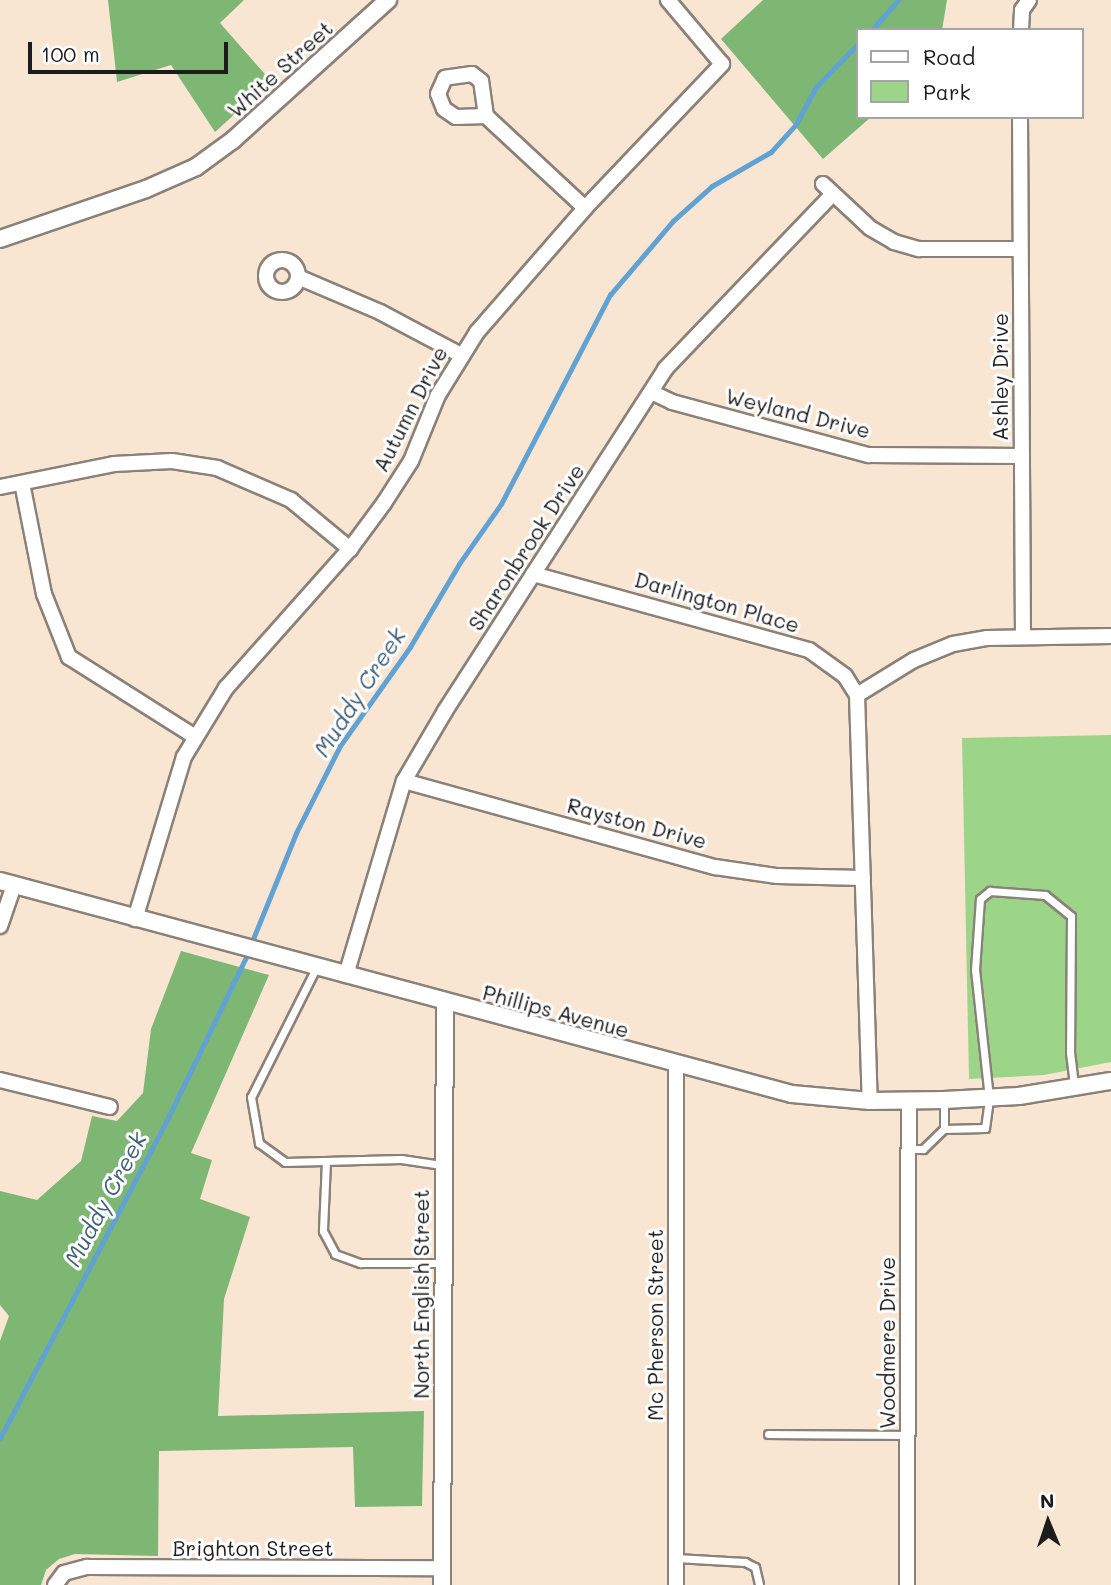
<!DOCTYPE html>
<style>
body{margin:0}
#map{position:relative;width:1111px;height:1585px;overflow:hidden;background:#f8e6d3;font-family:Mali,sans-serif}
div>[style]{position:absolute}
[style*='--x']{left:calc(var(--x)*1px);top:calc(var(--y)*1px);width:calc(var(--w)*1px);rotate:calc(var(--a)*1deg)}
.green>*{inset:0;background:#9dd588}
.forest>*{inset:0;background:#7eb674}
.stream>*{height:4.5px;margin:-2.25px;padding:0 2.25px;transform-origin:2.25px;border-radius:2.25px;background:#5fa2d3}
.roads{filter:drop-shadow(2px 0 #8a8178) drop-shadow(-2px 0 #8a8178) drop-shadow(0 2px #8a8178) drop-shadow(0 -2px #8a8178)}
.service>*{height:7px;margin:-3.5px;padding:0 3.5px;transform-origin:3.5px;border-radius:3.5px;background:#fff}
.minor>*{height:14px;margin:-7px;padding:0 7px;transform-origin:7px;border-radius:7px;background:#fff}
.minor>.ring{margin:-7px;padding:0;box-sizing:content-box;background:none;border:14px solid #fff;border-radius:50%}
.tertiary>*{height:16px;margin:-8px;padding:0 8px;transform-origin:8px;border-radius:8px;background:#fff}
span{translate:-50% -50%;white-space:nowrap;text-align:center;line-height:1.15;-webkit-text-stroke:6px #fff;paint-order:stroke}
.street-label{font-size:21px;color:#1c1c1c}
.water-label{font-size:23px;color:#3e5f78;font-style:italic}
.legend{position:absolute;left:856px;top:28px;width:228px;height:91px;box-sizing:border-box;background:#fff;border:2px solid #a4a4a4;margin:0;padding:9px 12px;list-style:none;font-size:21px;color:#1c1c1c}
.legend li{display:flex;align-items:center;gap:14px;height:35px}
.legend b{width:35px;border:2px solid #a4a4a4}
.north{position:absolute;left:1013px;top:1487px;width:70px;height:70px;-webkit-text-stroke:5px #fff;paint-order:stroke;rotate:358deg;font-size:19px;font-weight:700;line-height:28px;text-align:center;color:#1c1c1c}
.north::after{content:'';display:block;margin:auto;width:24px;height:32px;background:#1c1c1c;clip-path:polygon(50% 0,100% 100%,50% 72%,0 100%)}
.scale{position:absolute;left:28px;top:42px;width:200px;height:32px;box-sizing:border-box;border:4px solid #1c1c1c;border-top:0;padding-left:9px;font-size:21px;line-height:24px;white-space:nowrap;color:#1c1c1c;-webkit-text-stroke:5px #fff;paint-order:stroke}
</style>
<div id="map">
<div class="green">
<div style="clip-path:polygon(1111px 735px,1111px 1062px,1044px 1075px,969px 1079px,962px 738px)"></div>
</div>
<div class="forest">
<div style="clip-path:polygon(108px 0,244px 0,220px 23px,271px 81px,215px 132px,171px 65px,117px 82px)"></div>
<div style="clip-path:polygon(763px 0,947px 0,942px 30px,857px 30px,857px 117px,871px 117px,823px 159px,721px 39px)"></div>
<div style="clip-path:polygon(181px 951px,269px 975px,191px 1153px,212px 1160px,200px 1199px,250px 1217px,224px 1299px,218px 1416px,424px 1411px,422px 1506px,355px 1507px,353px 1447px,159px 1451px,158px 1556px,75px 1554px,59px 1559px,46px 1570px,41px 1585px,0 1585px,0 1341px,9px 1316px,0 1305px,0 1191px,37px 1200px,81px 1161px,92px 1116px,117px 1121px,143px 1093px,151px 1029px)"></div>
</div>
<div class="stream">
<div style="--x:872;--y:30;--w:40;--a:-49"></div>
<div style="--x:251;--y:944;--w:120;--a:-67.9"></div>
<div style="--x:296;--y:833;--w:97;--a:-63.2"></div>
<div style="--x:340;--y:746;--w:121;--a:-54.7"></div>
<div style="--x:410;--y:647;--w:96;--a:-59.4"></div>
<div style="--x:459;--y:564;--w:73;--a:-55"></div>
<div style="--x:501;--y:504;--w:236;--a:-62.5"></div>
<div style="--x:610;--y:295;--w:97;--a:-49.6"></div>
<div style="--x:673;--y:221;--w:52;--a:-41.9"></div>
<div style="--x:712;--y:186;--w:68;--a:-30"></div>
<div style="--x:771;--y:152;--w:38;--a:-48"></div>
<div style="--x:796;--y:124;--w:42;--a:-61.6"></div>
<div style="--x:816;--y:87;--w:59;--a:-45.7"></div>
<div style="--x:0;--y:1438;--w:357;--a:-62.3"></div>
<div style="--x:166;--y:1122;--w:188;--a:-64.1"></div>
</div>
<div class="roads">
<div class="service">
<div style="--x:316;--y:968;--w:144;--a:116.7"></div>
<div style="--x:251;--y:1097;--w:47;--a:80.1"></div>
<div style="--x:259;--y:1143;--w:32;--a:36"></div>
<div style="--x:285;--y:1162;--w:116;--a:-1.5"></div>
<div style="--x:401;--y:1159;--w:41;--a:8.3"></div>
<div style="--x:944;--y:1100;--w:29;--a:90"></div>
<div style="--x:909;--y:1149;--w:14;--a:0"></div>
<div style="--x:923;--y:1149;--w:29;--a:-44"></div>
<div style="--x:944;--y:1129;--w:41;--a:-1.4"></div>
<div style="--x:985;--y:1128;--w:30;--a:-82"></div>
<div style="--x:989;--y:1098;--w:129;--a:-96.2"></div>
<div style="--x:975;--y:970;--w:71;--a:-86"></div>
<div style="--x:980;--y:899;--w:13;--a:-39"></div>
<div style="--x:990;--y:891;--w:55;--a:4.2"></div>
<div style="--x:1045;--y:895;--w:33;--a:39"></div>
<div style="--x:1071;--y:916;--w:136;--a:90.4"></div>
<div style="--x:1070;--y:1052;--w:35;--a:83"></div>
<div style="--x:326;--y:1161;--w:70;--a:92.5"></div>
<div style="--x:323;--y:1231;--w:26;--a:62"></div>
<div style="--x:335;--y:1254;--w:27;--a:20"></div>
<div style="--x:360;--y:1263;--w:82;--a:0"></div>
<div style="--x:768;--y:1434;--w:139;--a:0.4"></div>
<div style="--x:676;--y:1558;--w:69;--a:3.3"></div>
<div style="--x:745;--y:1562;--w:11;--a:27"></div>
<div style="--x:755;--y:1567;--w:18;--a:77"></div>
</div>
<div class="minor">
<div style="--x:1021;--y:30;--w:20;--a:-87"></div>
<div style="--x:1022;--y:10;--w:12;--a:-55"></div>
<div style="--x:486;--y:116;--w:35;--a:-98"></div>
<div style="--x:481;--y:81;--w:11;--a:-142"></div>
<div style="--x:472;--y:74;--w:27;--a:172"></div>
<div style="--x:445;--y:78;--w:17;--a:114"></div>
<div style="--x:438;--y:94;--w:16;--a:68"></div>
<div style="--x:444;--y:109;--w:14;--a:34"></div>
<div style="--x:456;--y:117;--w:30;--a:-2"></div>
<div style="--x:486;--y:116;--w:135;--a:42.9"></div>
<div style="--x:1020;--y:117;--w:520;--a:89.67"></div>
<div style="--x:823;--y:184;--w:64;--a:43.1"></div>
<div style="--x:870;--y:228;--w:28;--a:30"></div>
<div style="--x:894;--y:242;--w:26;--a:16"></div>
<div style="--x:919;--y:249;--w:101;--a:0"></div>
<div class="ring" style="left:266px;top:260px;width:18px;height:18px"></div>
<div style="--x:298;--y:277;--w:89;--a:23.1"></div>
<div style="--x:380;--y:312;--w:92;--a:28"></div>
<div style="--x:651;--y:392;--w:23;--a:25"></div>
<div style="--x:672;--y:402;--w:204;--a:15.1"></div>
<div style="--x:869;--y:455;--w:153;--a:0.4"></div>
<div style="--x:22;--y:483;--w:113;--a:78.8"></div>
<div style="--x:44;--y:594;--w:68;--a:68.4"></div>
<div style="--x:69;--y:657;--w:148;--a:32.3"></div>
<div style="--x:0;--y:487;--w:116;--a:-11.4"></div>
<div style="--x:114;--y:464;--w:58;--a:-3"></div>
<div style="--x:172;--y:461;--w:46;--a:8.8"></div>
<div style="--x:217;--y:468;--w:81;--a:23.4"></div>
<div style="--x:291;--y:500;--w:77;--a:39.7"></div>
<div style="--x:533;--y:574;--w:286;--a:15.4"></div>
<div style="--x:809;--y:650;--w:44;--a:35.8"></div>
<div style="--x:845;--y:676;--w:22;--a:58"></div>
<div style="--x:857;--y:695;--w:406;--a:88.2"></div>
<div style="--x:857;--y:695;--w:67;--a:-31.6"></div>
<div style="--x:914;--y:660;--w:42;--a:-22.3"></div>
<div style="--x:953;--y:644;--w:35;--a:-10"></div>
<div style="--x:987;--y:638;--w:124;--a:-0.9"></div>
<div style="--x:404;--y:781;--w:323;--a:15.5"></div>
<div style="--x:715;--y:867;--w:63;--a:8.3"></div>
<div style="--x:777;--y:876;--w:86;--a:1.3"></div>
<div style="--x:135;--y:919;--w:169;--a:-73.2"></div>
<div style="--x:184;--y:757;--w:81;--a:-58.7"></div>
<div style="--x:226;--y:688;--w:186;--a:-48.3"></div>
<div style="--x:350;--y:549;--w:57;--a:-53.5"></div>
<div style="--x:384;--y:503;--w:50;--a:-57.3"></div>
<div style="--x:411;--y:461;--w:71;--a:-67.8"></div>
<div style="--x:438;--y:395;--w:74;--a:-58.2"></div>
<div style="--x:477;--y:332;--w:164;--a:-48.9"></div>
<div style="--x:585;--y:208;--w:199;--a:-46.4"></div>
<div style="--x:722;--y:64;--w:84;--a:-130.2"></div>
<div style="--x:0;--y:926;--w:43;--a:-71.1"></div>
<div style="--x:346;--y:975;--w:202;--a:-73.4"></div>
<div style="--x:404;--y:781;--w:81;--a:-59.6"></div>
<div style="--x:445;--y:711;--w:407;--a:-57.2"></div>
<div style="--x:665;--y:369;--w:241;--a:-46.2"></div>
<div style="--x:676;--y:1065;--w:520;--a:90"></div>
<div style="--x:0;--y:1080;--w:113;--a:13.8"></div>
<div style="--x:55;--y:1585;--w:15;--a:-53"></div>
<div style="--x:64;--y:1573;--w:24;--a:-15"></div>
<div style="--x:87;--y:1567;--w:356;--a:0.2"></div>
<div style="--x:907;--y:1585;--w:483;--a:-89.8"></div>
</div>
<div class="tertiary">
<div style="--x:0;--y:239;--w:154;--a:-18.9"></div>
<div style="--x:146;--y:189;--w:55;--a:-23.7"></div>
<div style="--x:196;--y:167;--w:46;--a:-36.1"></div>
<div style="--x:233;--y:140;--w:209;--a:-42.1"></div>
<div style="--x:0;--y:881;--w:820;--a:15.05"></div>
<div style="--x:792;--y:1094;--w:78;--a:5.1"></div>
<div style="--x:870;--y:1101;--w:74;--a:-0.8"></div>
<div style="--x:944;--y:1100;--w:75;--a:-3.1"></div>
<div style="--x:1019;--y:1096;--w:93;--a:-9.3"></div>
<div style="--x:442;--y:1585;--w:583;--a:-89.71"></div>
</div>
</div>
<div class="street-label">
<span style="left:280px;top:69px;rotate:-42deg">White Street</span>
<span style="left:1000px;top:377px;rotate:-90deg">Ashley Drive</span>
<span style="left:410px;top:409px;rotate:-63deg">Autumn Drive</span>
<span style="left:798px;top:413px;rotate:14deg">Weyland Drive</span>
<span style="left:526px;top:547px;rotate:-57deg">Sharonbrook Drive</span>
<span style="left:717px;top:602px;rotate:16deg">Darlington Place</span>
<span style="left:637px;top:823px;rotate:15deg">Rayston Drive</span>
<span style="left:556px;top:1011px;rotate:15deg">Phillips Avenue</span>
<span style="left:421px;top:1294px;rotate:-90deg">North English Street</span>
<span style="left:655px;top:1325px;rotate:-90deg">Mc Pherson Street</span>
<span style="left:887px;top:1343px;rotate:-90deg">Woodmere Drive</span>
<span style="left:253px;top:1548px">Brighton Street</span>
</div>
<div class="water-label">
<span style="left:359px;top:692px;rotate:-57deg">Muddy Creek</span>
<span style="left:105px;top:1199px;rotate:-62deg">Muddy Creek</span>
</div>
<ul class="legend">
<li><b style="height:9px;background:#fff"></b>Road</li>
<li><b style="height:19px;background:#9dd588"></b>Park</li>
</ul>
<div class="north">N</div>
<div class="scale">100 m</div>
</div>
